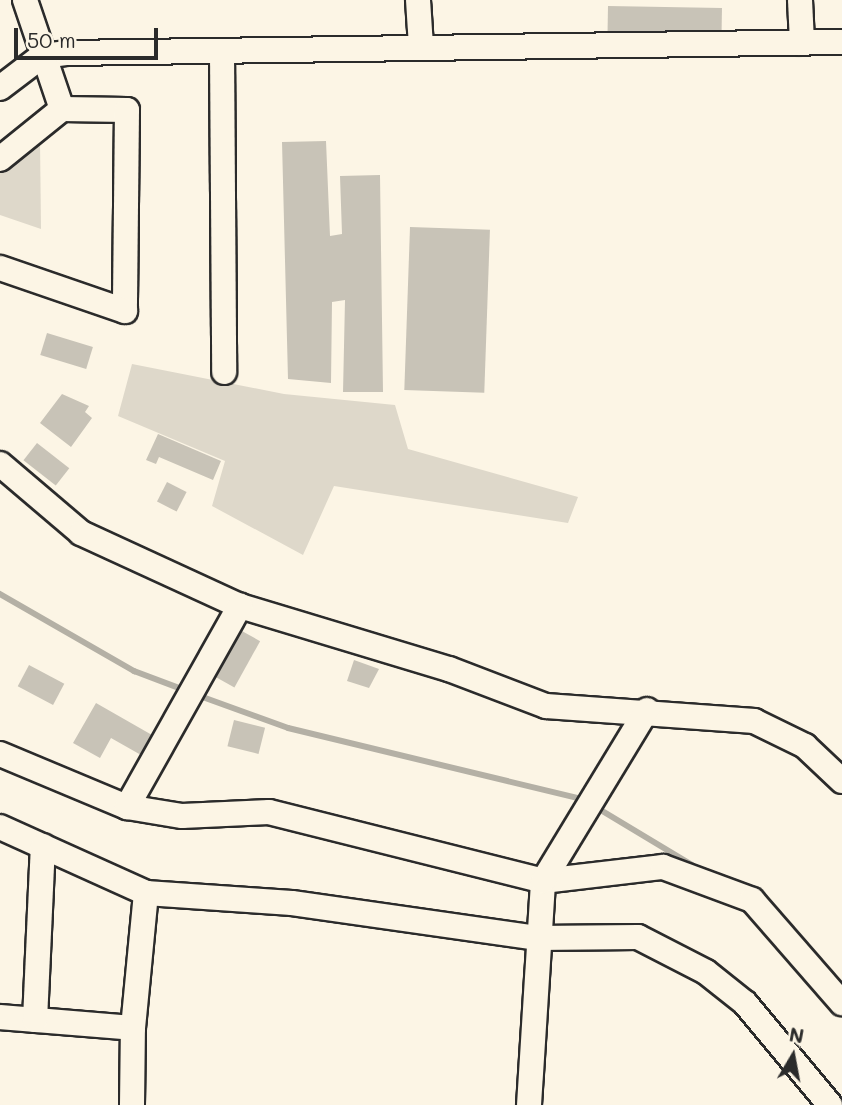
<!DOCTYPE html>
<style>
body{margin:0}
#map{position:relative;width:842px;height:1105px;overflow:hidden;background:#fcf5e5;font-family:Mali,sans-serif}
div>[style]{position:absolute}
[style*='--x']{left:calc(var(--x)*1px);top:calc(var(--y)*1px);width:calc(var(--w)*1px);rotate:calc(var(--a)*1deg)}
.green>*{inset:0;background:#ded8ca}
.stream>*{height:6px;margin:-3px;padding:0 3px;transform-origin:3px;border-radius:3px;background:#b4b0a5}
.building>*{inset:0;background:#c8c3b7;transform-origin:0 0}
.roads{filter:drop-shadow(2px 0 #2b2b2b) drop-shadow(-2px 0 #2b2b2b) drop-shadow(0 2px #2b2b2b) drop-shadow(0 -2px #2b2b2b)}
.minor>*{height:24px;margin:-12px;padding:0 12px;transform-origin:12px;border-radius:12px;background:#fcf5e5}
span{translate:-50% -50%;white-space:nowrap;text-align:center;line-height:1.15;-webkit-text-stroke:6px #fcf5e5;paint-order:stroke}
.north{position:absolute;left:758px;top:1021px;width:70px;height:70px;-webkit-text-stroke:5px #fcf5e5;paint-order:stroke;rotate:10deg;font-size:19px;font-weight:700;line-height:28px;text-align:center;color:#2b2b2b}
.north::after{content:'';display:block;margin:auto;width:24px;height:32px;background:#2b2b2b;clip-path:polygon(50% 0,100% 100%,50% 72%,0 100%)}
.scale{position:absolute;left:14px;top:28px;width:144px;height:32px;box-sizing:border-box;border:4px solid #2b2b2b;border-top:0;padding-left:9px;font-size:21px;line-height:24px;white-space:nowrap;color:#2b2b2b;-webkit-text-stroke:5px #fcf5e5;paint-order:stroke}
</style>
<div id="map">
<div class="green">
<div style="clip-path:polygon(40px 141px,41px 229px,0 215px,0 171px)"></div>
<div style="clip-path:polygon(132px 364px,284px 394px,395px 405px,408px 449px,578px 497px,568px 523px,334px 486px,303px 555px,212px 506px,225px 461px,118px 416px)"></div>
</div>
<div class="stream">
<div style="--x:0;--y:594;--w:155;--a:29.9"></div>
<div style="--x:134;--y:671;--w:57;--a:20.7"></div>
<div style="--x:197;--y:695;--w:97;--a:19.9"></div>
<div style="--x:288;--y:728;--w:306;--a:13.6"></div>
<div style="--x:594;--y:806;--w:114;--a:31"></div>
</div>
<div class="building">
<div style="left:608px;top:6px;width:114px;height:33px;rotate:1deg"></div>
<div style="clip-path:polygon(326px 141px,330px 236px,342px 234px,340px 176px,380px 175px,383px 392px,343px 392px,345px 300px,332px 302px,331px 383px,288px 379px,282px 142px)"></div>
<div style="left:410px;top:227px;width:80px;height:163px;rotate:2deg"></div>
<div style="left:47px;top:333px;width:48px;height:23px;rotate:17deg"></div>
<div style="clip-path:polygon(62px 394px,89px 406px,85px 412px,92px 418px,71px 447px,40px 423px)"></div>
<div style="clip-path:polygon(158px 434px,221px 461px,213px 480px,159px 457px,156px 464px,146px 460px)"></div>
<div style="left:37px;top:443px;width:41px;height:22px;rotate:38deg"></div>
<div style="left:167px;top:482px;width:22px;height:22px;rotate:27deg"></div>
<div style="left:240px;top:630px;width:23px;height:53px;rotate:29deg"></div>
<div style="clip-path:polygon(354px 660px,379px 669px,369px 688px,347px 681px)"></div>
<div style="left:29px;top:665px;width:40px;height:24px;rotate:28deg"></div>
<div style="clip-path:polygon(96px 703px,152px 735px,141px 755px,111px 738px,100px 758px,73px 743px)"></div>
<div style="left:234px;top:720px;width:32px;height:27px;rotate:14deg"></div>
</div>
<div class="roads">
<div class="minor">
<div style="--x:25;--y:0;--w:115;--a:71.3"></div>
<div style="--x:418;--y:0;--w:46;--a:86.3"></div>
<div style="--x:800;--y:0;--w:43;--a:87.3"></div>
<div style="--x:222;--y:52;--w:320;--a:89.6"></div>
<div style="--x:0;--y:88;--w:53;--a:-37.3"></div>
<div style="--x:42;--y:56;--w:24;--a:-7"></div>
<div style="--x:66;--y:53;--w:776;--a:-0.81"></div>
<div style="--x:0;--y:159;--w:80;--a:-38.9"></div>
<div style="--x:62;--y:109;--w:65;--a:0.9"></div>
<div style="--x:127;--y:110;--w:201;--a:90.6"></div>
<div style="--x:125;--y:311;--w:132;--a:-161"></div>
<div style="--x:0;--y:464;--w:106;--a:40.4"></div>
<div style="--x:81;--y:533;--w:175;--a:24.7"></div>
<div style="--x:240;--y:606;--w:218;--a:16.8"></div>
<div style="--x:449;--y:669;--w:104;--a:20.9"></div>
<div style="--x:546;--y:706;--w:209;--a:4.1"></div>
<div style="--x:754;--y:721;--w:57;--a:26.1"></div>
<div style="--x:805;--y:746;--w:51;--a:43.4"></div>
<div style="--x:0;--y:754;--w:138;--a:22.7"></div>
<div style="--x:127;--y:807;--w:56;--a:9.3"></div>
<div style="--x:182;--y:816;--w:87;--a:-2.6"></div>
<div style="--x:269;--y:812;--w:283;--a:14.1"></div>
<div style="--x:543;--y:881;--w:121;--a:-6.7"></div>
<div style="--x:663;--y:867;--w:95;--a:20.3"></div>
<div style="--x:752;--y:900;--w:137;--a:48.9"></div>
<div style="--x:127;--y:807;--w:231;--a:-60.7"></div>
<div style="--x:0;--y:827;--w:160;--a:24.3"></div>
<div style="--x:146;--y:893;--w:146;--a:3.9"></div>
<div style="--x:292;--y:903;--w:247;--a:8.1"></div>
<div style="--x:537;--y:938;--w:101;--a:-0.6"></div>
<div style="--x:638;--y:937;--w:76;--a:27.2"></div>
<div style="--x:706;--y:972;--w:50;--a:38.5"></div>
<div style="--x:745;--y:1003;--w:133;--a:50.2"></div>
<div style="--x:0;--y:1017;--w:133;--a:4.7"></div>
<div style="--x:133;--y:1028;--w:136;--a:-84.5"></div>
<div style="--x:35;--y:1020;--w:174;--a:-87.4"></div>
<div style="--x:132;--y:1105;--w:77;--a:-89.3"></div>
<div style="--x:529;--y:1105;--w:224;--a:-86.4"></div>
<div style="--x:543;--y:881;--w:200;--a:-58.7"></div>
</div>
</div>
<div class="north">N</div>
<div class="scale">50 m</div>
</div>
